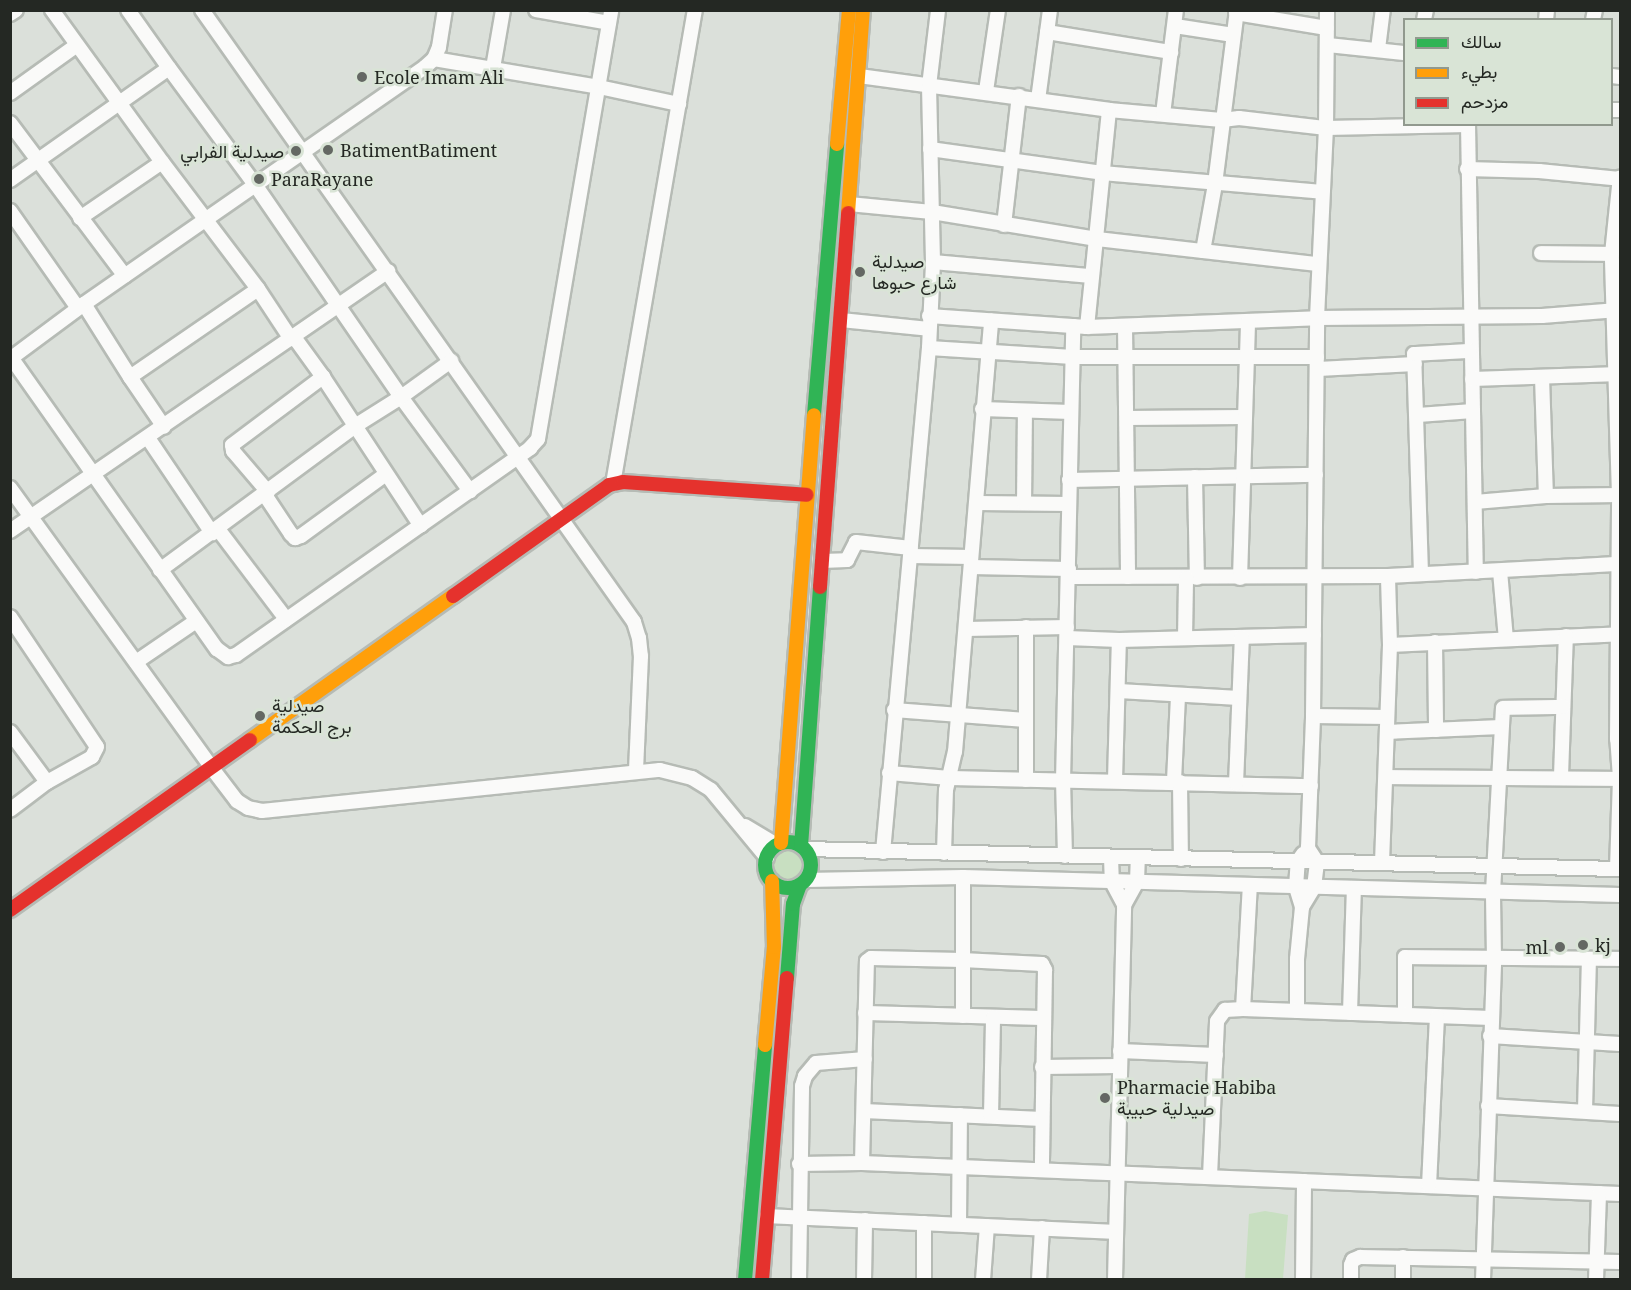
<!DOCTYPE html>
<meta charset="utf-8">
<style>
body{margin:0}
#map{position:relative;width:1631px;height:1290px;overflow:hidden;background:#dbe0da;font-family:"Noto Serif",Vazirmatn,serif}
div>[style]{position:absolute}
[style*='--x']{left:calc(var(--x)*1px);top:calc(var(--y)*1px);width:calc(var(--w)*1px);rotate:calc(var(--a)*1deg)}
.green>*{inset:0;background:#c8dfc1}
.round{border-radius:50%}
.roads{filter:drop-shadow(2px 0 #b6bbb5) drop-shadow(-2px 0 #b6bbb5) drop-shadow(0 2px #b6bbb5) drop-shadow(0 -2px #b6bbb5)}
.street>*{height:14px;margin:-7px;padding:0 7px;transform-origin:7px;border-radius:7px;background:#fafaf9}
.fast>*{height:14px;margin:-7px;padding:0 7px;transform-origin:7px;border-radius:7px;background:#30b455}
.fast>.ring{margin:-7px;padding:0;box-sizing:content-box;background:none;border:14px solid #30b455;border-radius:50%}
.slow>*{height:14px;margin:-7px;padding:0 7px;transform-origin:7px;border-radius:7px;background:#ff9f0a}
.jam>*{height:14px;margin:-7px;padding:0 7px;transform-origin:7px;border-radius:7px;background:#e5322d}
.dots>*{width:16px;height:16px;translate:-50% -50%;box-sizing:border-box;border:3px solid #d9e4d6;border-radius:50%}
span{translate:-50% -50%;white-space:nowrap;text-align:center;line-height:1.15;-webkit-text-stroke:5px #d9e4d6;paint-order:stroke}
.poi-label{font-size:18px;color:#242823}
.left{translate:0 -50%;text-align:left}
.right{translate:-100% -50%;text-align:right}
.frame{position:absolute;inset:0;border:12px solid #242823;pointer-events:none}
.legend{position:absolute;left:1403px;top:18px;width:210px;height:108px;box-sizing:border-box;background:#d9e4d6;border:2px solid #91998e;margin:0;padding:8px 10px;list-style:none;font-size:18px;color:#242823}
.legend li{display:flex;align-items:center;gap:12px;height:30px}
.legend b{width:30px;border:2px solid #91998e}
</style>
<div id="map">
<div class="green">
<div class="round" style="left:768px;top:848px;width:34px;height:34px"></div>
<div style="clip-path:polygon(1265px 1211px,1288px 1215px,1283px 1279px,1245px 1279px,1249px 1214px)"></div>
</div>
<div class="roads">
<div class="street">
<div style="--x:52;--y:10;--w:188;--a:54.1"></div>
<div style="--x:128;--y:10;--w:71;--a:54.7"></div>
<div style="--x:202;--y:10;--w:749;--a:54.78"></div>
<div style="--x:634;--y:622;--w:17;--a:73"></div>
<div style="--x:639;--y:638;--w:18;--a:84"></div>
<div style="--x:641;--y:656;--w:115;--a:92.5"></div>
<div style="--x:536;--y:10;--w:74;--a:10.1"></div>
<div style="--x:1236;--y:13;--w:92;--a:9.4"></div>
<div style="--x:10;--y:14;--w:7;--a:-34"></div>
<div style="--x:1424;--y:20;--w:10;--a:-79"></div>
<div style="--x:1546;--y:20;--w:10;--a:-84"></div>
<div style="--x:1593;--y:20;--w:10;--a:-79"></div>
<div style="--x:1175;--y:26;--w:59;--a:8.8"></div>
<div style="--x:1047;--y:32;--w:126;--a:9.2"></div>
<div style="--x:1328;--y:45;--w:76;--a:6"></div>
<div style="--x:1378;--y:49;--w:39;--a:-83"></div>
<div style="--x:434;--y:59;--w:167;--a:9.6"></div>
<div style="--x:599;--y:87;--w:82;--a:12"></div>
<div style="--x:493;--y:68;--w:59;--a:-80.2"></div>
<div style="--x:859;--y:76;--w:252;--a:7.7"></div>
<div style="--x:1109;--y:110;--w:113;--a:5.1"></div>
<div style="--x:1222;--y:120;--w:17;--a:-7"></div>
<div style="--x:1239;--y:118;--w:88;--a:6.6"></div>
<div style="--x:1326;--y:128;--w:142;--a:-1.2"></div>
<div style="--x:1612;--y:76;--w:8;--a:7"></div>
<div style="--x:986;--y:91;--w:82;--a:-81.6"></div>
<div style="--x:10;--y:93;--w:82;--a:-35.6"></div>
<div style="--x:1038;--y:100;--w:91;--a:-82.4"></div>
<div style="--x:1612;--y:110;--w:8;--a:0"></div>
<div style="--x:1163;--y:114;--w:105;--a:-82.9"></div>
<div style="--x:10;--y:123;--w:191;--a:53.1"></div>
<div style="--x:1468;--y:124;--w:448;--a:89"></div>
<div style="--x:930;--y:149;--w:174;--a:7.9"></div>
<div style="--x:1102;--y:173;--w:221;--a:4.9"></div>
<div style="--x:1467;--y:169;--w:72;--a:1.6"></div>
<div style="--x:1539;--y:171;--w:81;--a:5.6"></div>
<div style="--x:10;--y:180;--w:194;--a:-35.2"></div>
<div style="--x:169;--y:68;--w:147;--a:53.6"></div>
<div style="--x:256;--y:186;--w:256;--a:55.5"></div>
<div style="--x:401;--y:397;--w:117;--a:53.7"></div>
<div style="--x:849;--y:204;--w:83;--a:5.5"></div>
<div style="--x:932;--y:212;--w:167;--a:9.3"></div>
<div style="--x:1097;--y:239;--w:222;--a:6.5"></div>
<div style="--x:10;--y:211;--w:118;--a:55"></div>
<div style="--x:80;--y:218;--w:99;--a:-34.3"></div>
<div style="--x:162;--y:162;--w:159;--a:52.9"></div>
<div style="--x:258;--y:289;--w:60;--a:56.6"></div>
<div style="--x:1004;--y:225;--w:130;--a:-83.4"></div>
<div style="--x:1203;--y:251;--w:68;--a:-79.8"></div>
<div style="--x:1215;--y:184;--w:175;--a:-82.8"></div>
<div style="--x:1541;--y:253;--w:71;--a:0.8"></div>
<div style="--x:933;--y:262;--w:159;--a:5.1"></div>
<div style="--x:84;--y:304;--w:86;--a:57.8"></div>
<div style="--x:130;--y:377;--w:155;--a:-34.5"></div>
<div style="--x:929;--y:316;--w:158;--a:4"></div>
<div style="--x:1087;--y:327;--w:230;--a:-2.2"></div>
<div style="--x:1317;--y:318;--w:225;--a:-0.5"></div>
<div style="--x:1542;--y:316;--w:76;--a:-4.5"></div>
<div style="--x:841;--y:320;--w:88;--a:5.8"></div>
<div style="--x:1125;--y:326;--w:251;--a:89.3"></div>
<div style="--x:1087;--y:327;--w:218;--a:-84.2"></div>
<div style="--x:294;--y:337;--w:49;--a:54.1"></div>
<div style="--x:929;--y:348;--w:144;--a:3.6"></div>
<div style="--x:1073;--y:357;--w:244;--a:0"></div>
<div style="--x:10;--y:356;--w:359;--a:54.8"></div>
<div style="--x:217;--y:649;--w:14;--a:36"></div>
<div style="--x:228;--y:657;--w:8;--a:-14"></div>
<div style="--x:236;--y:655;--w:360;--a:-35.1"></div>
<div style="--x:530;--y:448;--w:12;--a:-48"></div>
<div style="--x:538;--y:439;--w:435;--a:-80.3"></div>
<div style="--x:10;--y:359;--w:92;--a:-36.6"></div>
<div style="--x:84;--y:304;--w:415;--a:-34.8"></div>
<div style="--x:425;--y:67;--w:12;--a:-42"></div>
<div style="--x:434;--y:59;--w:13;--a:-67"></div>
<div style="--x:439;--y:47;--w:37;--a:-81"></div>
<div style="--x:1318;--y:369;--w:97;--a:-3"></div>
<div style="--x:130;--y:377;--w:60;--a:55.8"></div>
<div style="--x:1542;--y:377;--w:119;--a:88.1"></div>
<div style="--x:1472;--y:379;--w:148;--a:-1.9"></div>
<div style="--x:982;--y:409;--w:89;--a:1.9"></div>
<div style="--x:1418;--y:415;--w:55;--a:-4.2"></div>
<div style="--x:1127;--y:418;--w:116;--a:-0.5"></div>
<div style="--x:148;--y:438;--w:115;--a:56"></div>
<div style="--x:1195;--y:477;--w:101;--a:88.9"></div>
<div style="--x:1069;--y:480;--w:247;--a:-1.2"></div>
<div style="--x:613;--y:484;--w:481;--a:-80.2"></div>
<div style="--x:10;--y:488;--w:344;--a:54.2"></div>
<div style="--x:211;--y:767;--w:43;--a:52.6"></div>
<div style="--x:237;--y:801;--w:13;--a:32"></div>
<div style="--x:248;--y:808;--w:14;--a:12"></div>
<div style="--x:262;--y:811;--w:400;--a:-5.9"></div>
<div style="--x:660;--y:770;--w:33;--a:14"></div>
<div style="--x:692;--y:778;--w:22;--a:32"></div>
<div style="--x:711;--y:790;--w:88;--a:50.5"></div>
<div style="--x:268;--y:492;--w:54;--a:-130.5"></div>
<div style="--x:233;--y:451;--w:6;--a:-99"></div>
<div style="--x:232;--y:445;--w:114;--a:-36.8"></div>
<div style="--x:323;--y:377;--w:178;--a:56.7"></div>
<div style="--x:265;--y:495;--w:47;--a:56.3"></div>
<div style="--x:291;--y:534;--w:6;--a:45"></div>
<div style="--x:295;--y:538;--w:6;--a:-18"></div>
<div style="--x:301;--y:536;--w:105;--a:-36.1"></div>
<div style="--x:1475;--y:502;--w:71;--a:-4.8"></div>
<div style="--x:1546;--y:496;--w:74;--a:-0.8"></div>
<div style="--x:977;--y:503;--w:92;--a:0.6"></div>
<div style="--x:1024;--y:503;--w:92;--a:-89.4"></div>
<div style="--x:218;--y:529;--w:113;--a:52.9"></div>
<div style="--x:10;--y:531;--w:459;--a:-34.5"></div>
<div style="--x:911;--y:556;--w:60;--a:1"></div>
<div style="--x:822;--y:561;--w:25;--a:-2"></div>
<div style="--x:847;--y:560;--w:20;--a:-63"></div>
<div style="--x:856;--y:542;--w:55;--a:6.2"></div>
<div style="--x:971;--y:567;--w:98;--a:1.2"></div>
<div style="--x:160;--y:570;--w:242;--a:-36.4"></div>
<div style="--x:355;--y:426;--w:54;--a:-32.2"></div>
<div style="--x:401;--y:397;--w:62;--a:-35.8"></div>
<div style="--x:1500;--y:571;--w:68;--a:85"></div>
<div style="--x:1421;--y:574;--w:220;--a:-91.8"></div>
<div style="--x:1414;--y:354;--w:56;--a:-3.1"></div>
<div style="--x:1069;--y:577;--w:319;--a:-0.2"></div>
<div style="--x:1388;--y:576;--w:232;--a:-3"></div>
<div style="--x:1240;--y:578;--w:257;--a:-88.2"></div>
<div style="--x:10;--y:617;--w:156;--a:56.2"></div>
<div style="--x:97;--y:747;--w:11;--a:117"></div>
<div style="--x:92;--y:757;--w:51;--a:150.9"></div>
<div style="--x:47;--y:782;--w:46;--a:142.9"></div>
<div style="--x:966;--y:629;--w:101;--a:-1.1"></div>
<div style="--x:1067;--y:638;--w:52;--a:2.2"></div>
<div style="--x:1119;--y:640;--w:195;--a:-1.5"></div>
<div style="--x:1185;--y:638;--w:60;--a:-89"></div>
<div style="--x:1435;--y:642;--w:88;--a:89.3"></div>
<div style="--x:1390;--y:645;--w:230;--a:-2.7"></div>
<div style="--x:136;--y:662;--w:73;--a:-34.3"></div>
<div style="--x:1119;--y:691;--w:120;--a:3.3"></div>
<div style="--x:894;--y:710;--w:132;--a:4.3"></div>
<div style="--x:1026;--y:720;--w:93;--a:-90"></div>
<div style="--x:1313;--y:716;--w:74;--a:0.8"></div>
<div style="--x:10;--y:732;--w:62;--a:53.5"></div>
<div style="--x:1387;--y:732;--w:114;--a:-2.5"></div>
<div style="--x:889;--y:773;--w:61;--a:4.7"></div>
<div style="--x:950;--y:778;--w:361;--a:1.3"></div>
<div style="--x:1561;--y:776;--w:140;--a:-88"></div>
<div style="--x:1386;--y:777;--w:234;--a:0.5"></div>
<div style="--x:1026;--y:780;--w:60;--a:-90"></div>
<div style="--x:1115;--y:780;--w:140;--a:-88.4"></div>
<div style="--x:1174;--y:781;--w:86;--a:-87.3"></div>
<div style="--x:1180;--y:782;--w:77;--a:89.3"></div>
<div style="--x:1236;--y:784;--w:147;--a:-87.7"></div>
<div style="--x:745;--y:826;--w:37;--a:31"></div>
<div style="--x:805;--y:849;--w:815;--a:1.41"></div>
<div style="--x:883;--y:852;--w:506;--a:-84.79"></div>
<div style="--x:929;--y:348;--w:86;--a:-87.3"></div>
<div style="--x:933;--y:262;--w:176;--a:-91.3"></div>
<div style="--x:929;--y:86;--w:77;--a:-83.2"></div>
<div style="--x:944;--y:853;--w:63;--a:-88.2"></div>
<div style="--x:946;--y:790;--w:39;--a:-77"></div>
<div style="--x:955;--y:752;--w:433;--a:-85.2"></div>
<div style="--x:1065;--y:856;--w:75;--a:-91.5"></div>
<div style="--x:1063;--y:781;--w:455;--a:-88.7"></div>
<div style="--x:1111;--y:857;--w:25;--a:88"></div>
<div style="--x:1112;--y:882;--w:26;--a:62"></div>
<div style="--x:1382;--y:863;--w:218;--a:-87.9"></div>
<div style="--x:1390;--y:645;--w:69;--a:-91.7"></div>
<div style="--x:1617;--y:869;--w:91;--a:-88.1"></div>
<div style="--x:1620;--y:778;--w:39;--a:-94"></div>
<div style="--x:1617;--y:739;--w:243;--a:-89.5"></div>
<div style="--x:1619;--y:496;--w:242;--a:-91.7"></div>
<div style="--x:1612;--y:254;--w:77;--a:-84.1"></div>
<div style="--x:963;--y:877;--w:139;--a:90"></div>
<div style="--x:806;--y:880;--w:157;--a:-1.1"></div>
<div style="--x:963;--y:877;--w:657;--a:1.57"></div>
<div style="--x:1302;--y:907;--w:23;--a:-59"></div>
<div style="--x:1314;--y:887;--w:25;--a:-83"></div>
<div style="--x:1317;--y:862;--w:17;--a:-123"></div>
<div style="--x:1308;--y:848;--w:132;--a:-87.8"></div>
<div style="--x:1313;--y:716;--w:398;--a:-89.4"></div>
<div style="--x:1317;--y:318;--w:190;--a:-87.3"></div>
<div style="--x:1326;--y:128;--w:118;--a:-89.5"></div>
<div style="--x:1243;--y:1009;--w:124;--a:-86.8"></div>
<div style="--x:1297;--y:1011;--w:52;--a:-90"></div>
<div style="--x:1297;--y:959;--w:52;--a:-84.5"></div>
<div style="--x:1302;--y:907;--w:21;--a:-107"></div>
<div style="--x:1296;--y:887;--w:26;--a:-86"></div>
<div style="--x:1298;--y:861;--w:9;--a:-54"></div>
<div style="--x:865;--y:1013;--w:178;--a:1.6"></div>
<div style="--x:1350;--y:1013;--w:125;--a:-88.2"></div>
<div style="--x:1405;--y:1015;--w:58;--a:-90"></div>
<div style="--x:1405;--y:957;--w:215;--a:0.5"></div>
<div style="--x:1490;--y:1036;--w:130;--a:3.5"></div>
<div style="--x:1120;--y:1051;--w:96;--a:2.4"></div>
<div style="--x:1042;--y:1067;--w:77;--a:-0.7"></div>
<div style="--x:1488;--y:1106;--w:132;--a:3.5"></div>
<div style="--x:1585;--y:1110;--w:151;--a:-88.5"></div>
<div style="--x:865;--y:1111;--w:176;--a:2.6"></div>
<div style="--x:991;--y:1116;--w:99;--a:-88.8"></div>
<div style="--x:862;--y:1163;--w:202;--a:-88.6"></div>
<div style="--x:867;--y:961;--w:5;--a:-37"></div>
<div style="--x:871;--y:958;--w:91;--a:1.3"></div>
<div style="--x:962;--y:960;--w:80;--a:2.9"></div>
<div style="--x:1042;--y:964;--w:7;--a:63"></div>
<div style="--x:1045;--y:970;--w:200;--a:90.9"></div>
<div style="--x:799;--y:1164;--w:63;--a:-0.9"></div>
<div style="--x:862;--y:1163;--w:759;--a:2.34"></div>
<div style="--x:1210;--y:1176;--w:155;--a:-87.4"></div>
<div style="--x:1217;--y:1021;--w:14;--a:-54"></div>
<div style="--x:1225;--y:1010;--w:18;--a:-3"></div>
<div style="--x:1243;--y:1009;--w:248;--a:2.1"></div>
<div style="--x:1429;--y:1186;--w:169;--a:-87.3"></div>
<div style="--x:767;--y:1216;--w:349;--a:2.6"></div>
<div style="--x:924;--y:1223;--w:57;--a:90"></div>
<div style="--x:959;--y:1224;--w:109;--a:-89.5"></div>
<div style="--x:799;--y:1280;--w:194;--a:-89.1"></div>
<div style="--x:802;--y:1086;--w:10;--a:-73"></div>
<div style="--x:805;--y:1076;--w:17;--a:-50"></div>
<div style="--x:816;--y:1063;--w:49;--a:-4.7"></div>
<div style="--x:864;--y:1280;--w:60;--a:-89"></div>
<div style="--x:983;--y:1280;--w:54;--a:-85.8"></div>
<div style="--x:1039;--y:1280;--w:52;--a:-86.7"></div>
<div style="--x:1115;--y:1280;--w:375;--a:-88.6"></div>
<div style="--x:1124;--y:905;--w:26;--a:-61"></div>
<div style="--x:1137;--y:882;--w:24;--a:-88"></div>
<div style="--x:1303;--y:1280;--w:99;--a:-89.4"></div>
<div style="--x:1351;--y:1280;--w:15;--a:-90"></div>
<div style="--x:1351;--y:1265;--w:5;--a:-68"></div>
<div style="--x:1353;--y:1260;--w:8;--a:-23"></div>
<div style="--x:1360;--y:1257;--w:260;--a:1.1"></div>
<div style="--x:1403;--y:1280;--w:23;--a:-90"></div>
<div style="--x:1483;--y:1280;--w:321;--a:-88"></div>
<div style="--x:1494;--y:959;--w:67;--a:-90.9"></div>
<div style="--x:1493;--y:892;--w:184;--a:-86.9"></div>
<div style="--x:1503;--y:708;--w:60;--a:-1"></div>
<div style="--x:1596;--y:1280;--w:87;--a:-88"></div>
</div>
<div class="fast">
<div style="--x:814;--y:415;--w:272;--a:-85.1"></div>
<div class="ring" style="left:765px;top:842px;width:32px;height:32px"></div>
<div style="--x:801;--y:846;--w:260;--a:-85.8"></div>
<div style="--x:787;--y:978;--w:74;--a:-85.4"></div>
<div style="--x:793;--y:904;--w:20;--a:-70"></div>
<div style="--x:745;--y:1280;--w:236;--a:-85.1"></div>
</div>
<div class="slow">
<div style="--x:837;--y:144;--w:135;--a:-84.9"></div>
<div style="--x:848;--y:213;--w:204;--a:-85.8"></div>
<div style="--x:250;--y:740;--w:249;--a:-35.4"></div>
<div style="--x:781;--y:843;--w:429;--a:-85.6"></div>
<div style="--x:765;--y:1045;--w:98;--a:-84.8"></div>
<div style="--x:774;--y:947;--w:66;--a:-91.7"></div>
</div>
<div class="jam">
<div style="--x:820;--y:587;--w:375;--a:-85.7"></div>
<div style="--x:453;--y:596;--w:191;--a:-35.4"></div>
<div style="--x:609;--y:485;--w:14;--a:-12"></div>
<div style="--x:623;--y:482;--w:184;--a:4"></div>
<div style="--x:10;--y:910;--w:294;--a:-35.3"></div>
<div style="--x:762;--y:1280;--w:303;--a:-85.3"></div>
</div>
</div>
<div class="dots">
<div style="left:362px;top:77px;background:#646863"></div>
<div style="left:328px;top:150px;background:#646863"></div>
<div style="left:296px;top:151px;background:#646863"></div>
<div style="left:259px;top:179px;background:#646863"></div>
<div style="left:860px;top:272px;background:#646863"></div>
<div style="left:260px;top:716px;background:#646863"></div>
<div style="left:1583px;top:945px;background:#646863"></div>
<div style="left:1560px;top:947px;background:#646863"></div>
<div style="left:1105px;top:1098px;background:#646863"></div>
</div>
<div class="poi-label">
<span class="left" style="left:374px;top:77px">Ecole Imam Ali</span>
<span class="left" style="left:340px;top:150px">BatimentBatiment</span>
<span class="right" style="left:284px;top:151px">صيدلية الفرابي</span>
<span class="left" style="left:271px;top:179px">ParaRayane</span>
<span class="left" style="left:872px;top:272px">صيدلية<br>شارع حبوها</span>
<span class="left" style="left:272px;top:716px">صيدلية<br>برج الحكمة</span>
<span class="left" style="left:1595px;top:945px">kj</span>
<span class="right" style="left:1548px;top:947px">ml</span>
<span class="left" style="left:1117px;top:1098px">Pharmacie Habiba<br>صيدلية حبيبة</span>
</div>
<div class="frame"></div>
<ul class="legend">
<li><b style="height:8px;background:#30b455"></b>سالك</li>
<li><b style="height:8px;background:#ff9f0a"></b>بطيء</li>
<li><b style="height:8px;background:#e5322d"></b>مزدحم</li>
</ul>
</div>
